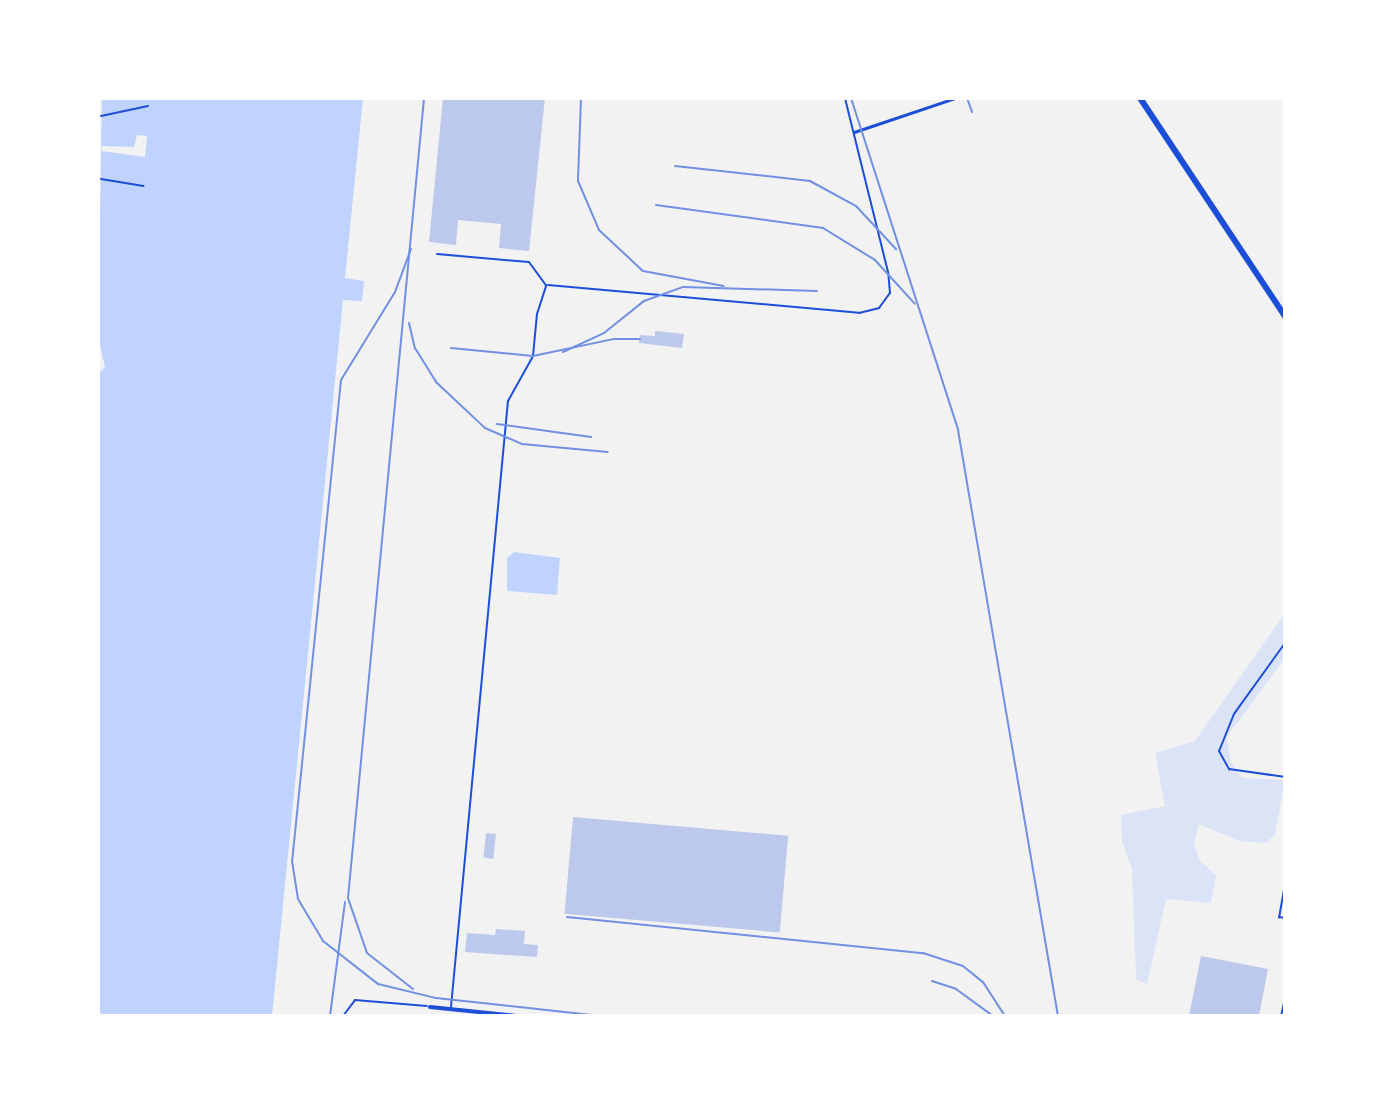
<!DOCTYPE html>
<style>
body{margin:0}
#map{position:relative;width:1383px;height:1114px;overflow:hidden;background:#f2f2f2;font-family:"DejaVu Sans",sans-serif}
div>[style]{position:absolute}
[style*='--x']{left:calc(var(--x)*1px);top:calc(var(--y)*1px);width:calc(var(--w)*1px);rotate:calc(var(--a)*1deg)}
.green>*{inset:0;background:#dbe4f7}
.water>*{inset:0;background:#bfd3fe}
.pier>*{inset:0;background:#f2f2f2}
.building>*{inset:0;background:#bdc9ec;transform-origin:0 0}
.path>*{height:2px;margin:-1px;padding:0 1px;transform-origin:1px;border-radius:1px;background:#1d4ed8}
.service>*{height:2px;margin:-1px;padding:0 1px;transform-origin:1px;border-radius:1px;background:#1d4ed8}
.minor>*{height:3px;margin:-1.5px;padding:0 1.5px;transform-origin:1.5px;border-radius:1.5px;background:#1d4ed8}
.tertiary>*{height:4px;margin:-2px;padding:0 2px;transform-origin:2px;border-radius:2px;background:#1d4ed8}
.primary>*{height:6px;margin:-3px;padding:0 3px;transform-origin:3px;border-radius:3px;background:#1d4ed8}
.rail>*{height:2px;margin:-1px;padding:0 1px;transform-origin:1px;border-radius:1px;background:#7290e2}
span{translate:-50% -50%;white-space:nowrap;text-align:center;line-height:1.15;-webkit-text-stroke:6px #fff;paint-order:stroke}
.frame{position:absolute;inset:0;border:100px solid #fff;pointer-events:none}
</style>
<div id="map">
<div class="green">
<div style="clip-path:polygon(1285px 613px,1285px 658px,1227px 737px,1231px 762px,1242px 778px,1285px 780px,1275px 835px,1266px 843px,1239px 841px,1199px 824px,1194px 845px,1200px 861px,1216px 875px,1211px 903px,1166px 899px,1147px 984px,1136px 979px,1132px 869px,1122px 842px,1121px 815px,1165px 806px,1155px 753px,1195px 741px)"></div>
</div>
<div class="water">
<div style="clip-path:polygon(102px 98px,363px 98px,345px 278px,364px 281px,362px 301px,343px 300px,272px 1016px,98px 1016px,98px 374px,105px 367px,98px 337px)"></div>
<div style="clip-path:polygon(514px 552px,560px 558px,557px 595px,507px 591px,507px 558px)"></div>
</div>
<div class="pier">
<div style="clip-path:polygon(137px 135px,147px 136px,145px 157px,101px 151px,102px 146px,134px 147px)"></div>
</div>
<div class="building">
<div style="clip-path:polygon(443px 98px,545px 98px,529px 251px,499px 248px,501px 224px,458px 220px,456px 245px,429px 242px)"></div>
<div style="clip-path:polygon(655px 331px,684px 334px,682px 348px,639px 343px,640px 335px,655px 336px)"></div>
<div style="left:573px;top:817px;width:216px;height:97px;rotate:5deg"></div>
<div style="left:486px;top:833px;width:10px;height:25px;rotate:6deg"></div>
<div style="clip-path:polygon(496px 929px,525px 931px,524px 944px,538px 945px,537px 957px,465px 952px,467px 933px,495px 935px)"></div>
<div style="clip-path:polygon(1201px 956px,1268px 969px,1259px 1016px,1189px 1016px)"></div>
</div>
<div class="path">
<div style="--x:101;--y:116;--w:48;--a:-12"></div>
<div style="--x:101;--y:179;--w:43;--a:9.5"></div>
<div style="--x:1285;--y:643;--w:87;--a:125.7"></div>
<div style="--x:1234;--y:714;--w:40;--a:112"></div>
<div style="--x:1219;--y:751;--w:21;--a:61"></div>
<div style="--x:1229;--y:769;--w:57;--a:8.1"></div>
<div style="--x:1281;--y:1016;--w:17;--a:-77"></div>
</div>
<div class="service">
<div style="--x:437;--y:254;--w:92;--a:5"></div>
<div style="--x:529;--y:262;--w:29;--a:54"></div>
<div style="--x:548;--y:285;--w:312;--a:5.1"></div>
<div style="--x:859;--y:313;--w:21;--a:-14"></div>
<div style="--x:879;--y:308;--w:19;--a:-54"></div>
<div style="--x:890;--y:293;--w:21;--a:-95"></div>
<div style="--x:888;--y:272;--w:179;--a:-103.9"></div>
<div style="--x:1285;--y:884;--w:34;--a:100"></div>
<div style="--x:1279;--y:917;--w:6;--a:9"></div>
<div style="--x:451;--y:1007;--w:609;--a:-84.63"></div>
<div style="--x:508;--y:401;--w:51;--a:-60.9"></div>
<div style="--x:533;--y:356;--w:42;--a:-84.6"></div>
<div style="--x:537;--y:314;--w:29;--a:-72"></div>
<div style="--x:343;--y:1016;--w:20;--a:-53"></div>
<div style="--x:355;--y:1000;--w:72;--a:4.8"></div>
</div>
<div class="minor">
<div style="--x:854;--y:132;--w:107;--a:-18.6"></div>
</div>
<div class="tertiary">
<div style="--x:430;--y:1007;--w:87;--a:5.9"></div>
</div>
<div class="primary">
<div style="--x:1140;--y:98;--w:262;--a:56.4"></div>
</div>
<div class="rail">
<div style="--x:581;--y:98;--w:83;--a:92.1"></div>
<div style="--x:578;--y:181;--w:53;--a:66.8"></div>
<div style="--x:599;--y:230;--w:60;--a:43"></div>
<div style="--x:643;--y:271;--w:82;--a:10.5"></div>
<div style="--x:851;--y:98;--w:349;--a:72.1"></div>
<div style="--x:958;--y:430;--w:594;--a:80.32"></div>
<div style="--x:967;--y:98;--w:15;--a:70"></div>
<div style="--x:675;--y:166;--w:136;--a:6.3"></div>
<div style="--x:810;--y:181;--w:52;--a:28.5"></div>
<div style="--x:856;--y:206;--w:59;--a:47.1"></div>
<div style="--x:656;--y:205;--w:169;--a:7.8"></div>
<div style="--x:823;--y:228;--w:61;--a:31.6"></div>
<div style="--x:875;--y:260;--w:59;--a:47.7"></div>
<div style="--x:411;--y:249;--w:46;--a:110.4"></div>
<div style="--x:395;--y:292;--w:103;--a:121.5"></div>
<div style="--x:341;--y:380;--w:483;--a:95.8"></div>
<div style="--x:292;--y:861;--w:38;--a:81"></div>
<div style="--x:298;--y:899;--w:49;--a:59.2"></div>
<div style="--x:323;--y:941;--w:70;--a:38"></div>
<div style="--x:378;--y:984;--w:60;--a:13.6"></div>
<div style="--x:436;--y:998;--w:168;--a:6.2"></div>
<div style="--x:409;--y:323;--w:26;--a:77"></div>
<div style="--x:415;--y:348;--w:40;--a:58"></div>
<div style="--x:436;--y:382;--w:67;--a:43.2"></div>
<div style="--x:485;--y:428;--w:40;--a:23.4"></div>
<div style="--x:522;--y:444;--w:86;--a:5.3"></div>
<div style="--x:451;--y:348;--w:82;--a:5.6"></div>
<div style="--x:533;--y:356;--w:83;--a:-11.9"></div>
<div style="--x:614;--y:339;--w:26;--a:0"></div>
<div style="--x:563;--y:352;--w:45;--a:-24.9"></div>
<div style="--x:604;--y:333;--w:51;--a:-38.7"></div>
<div style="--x:644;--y:301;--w:41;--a:-19.7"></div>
<div style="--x:683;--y:287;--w:134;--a:1.7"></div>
<div style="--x:497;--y:424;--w:95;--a:7.9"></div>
<div style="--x:567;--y:917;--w:358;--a:5.8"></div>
<div style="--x:923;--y:953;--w:42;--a:18"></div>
<div style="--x:963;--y:966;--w:26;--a:39"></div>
<div style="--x:983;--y:982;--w:40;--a:57.1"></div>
<div style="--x:932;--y:981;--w:25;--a:18"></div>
<div style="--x:956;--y:989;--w:46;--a:36.1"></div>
<div style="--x:413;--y:989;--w:58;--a:-142"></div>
<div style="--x:367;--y:953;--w:58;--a:-109.1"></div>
<div style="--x:348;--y:898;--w:804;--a:-84.57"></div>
<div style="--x:330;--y:1016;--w:115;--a:-82.5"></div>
</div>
<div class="frame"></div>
</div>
